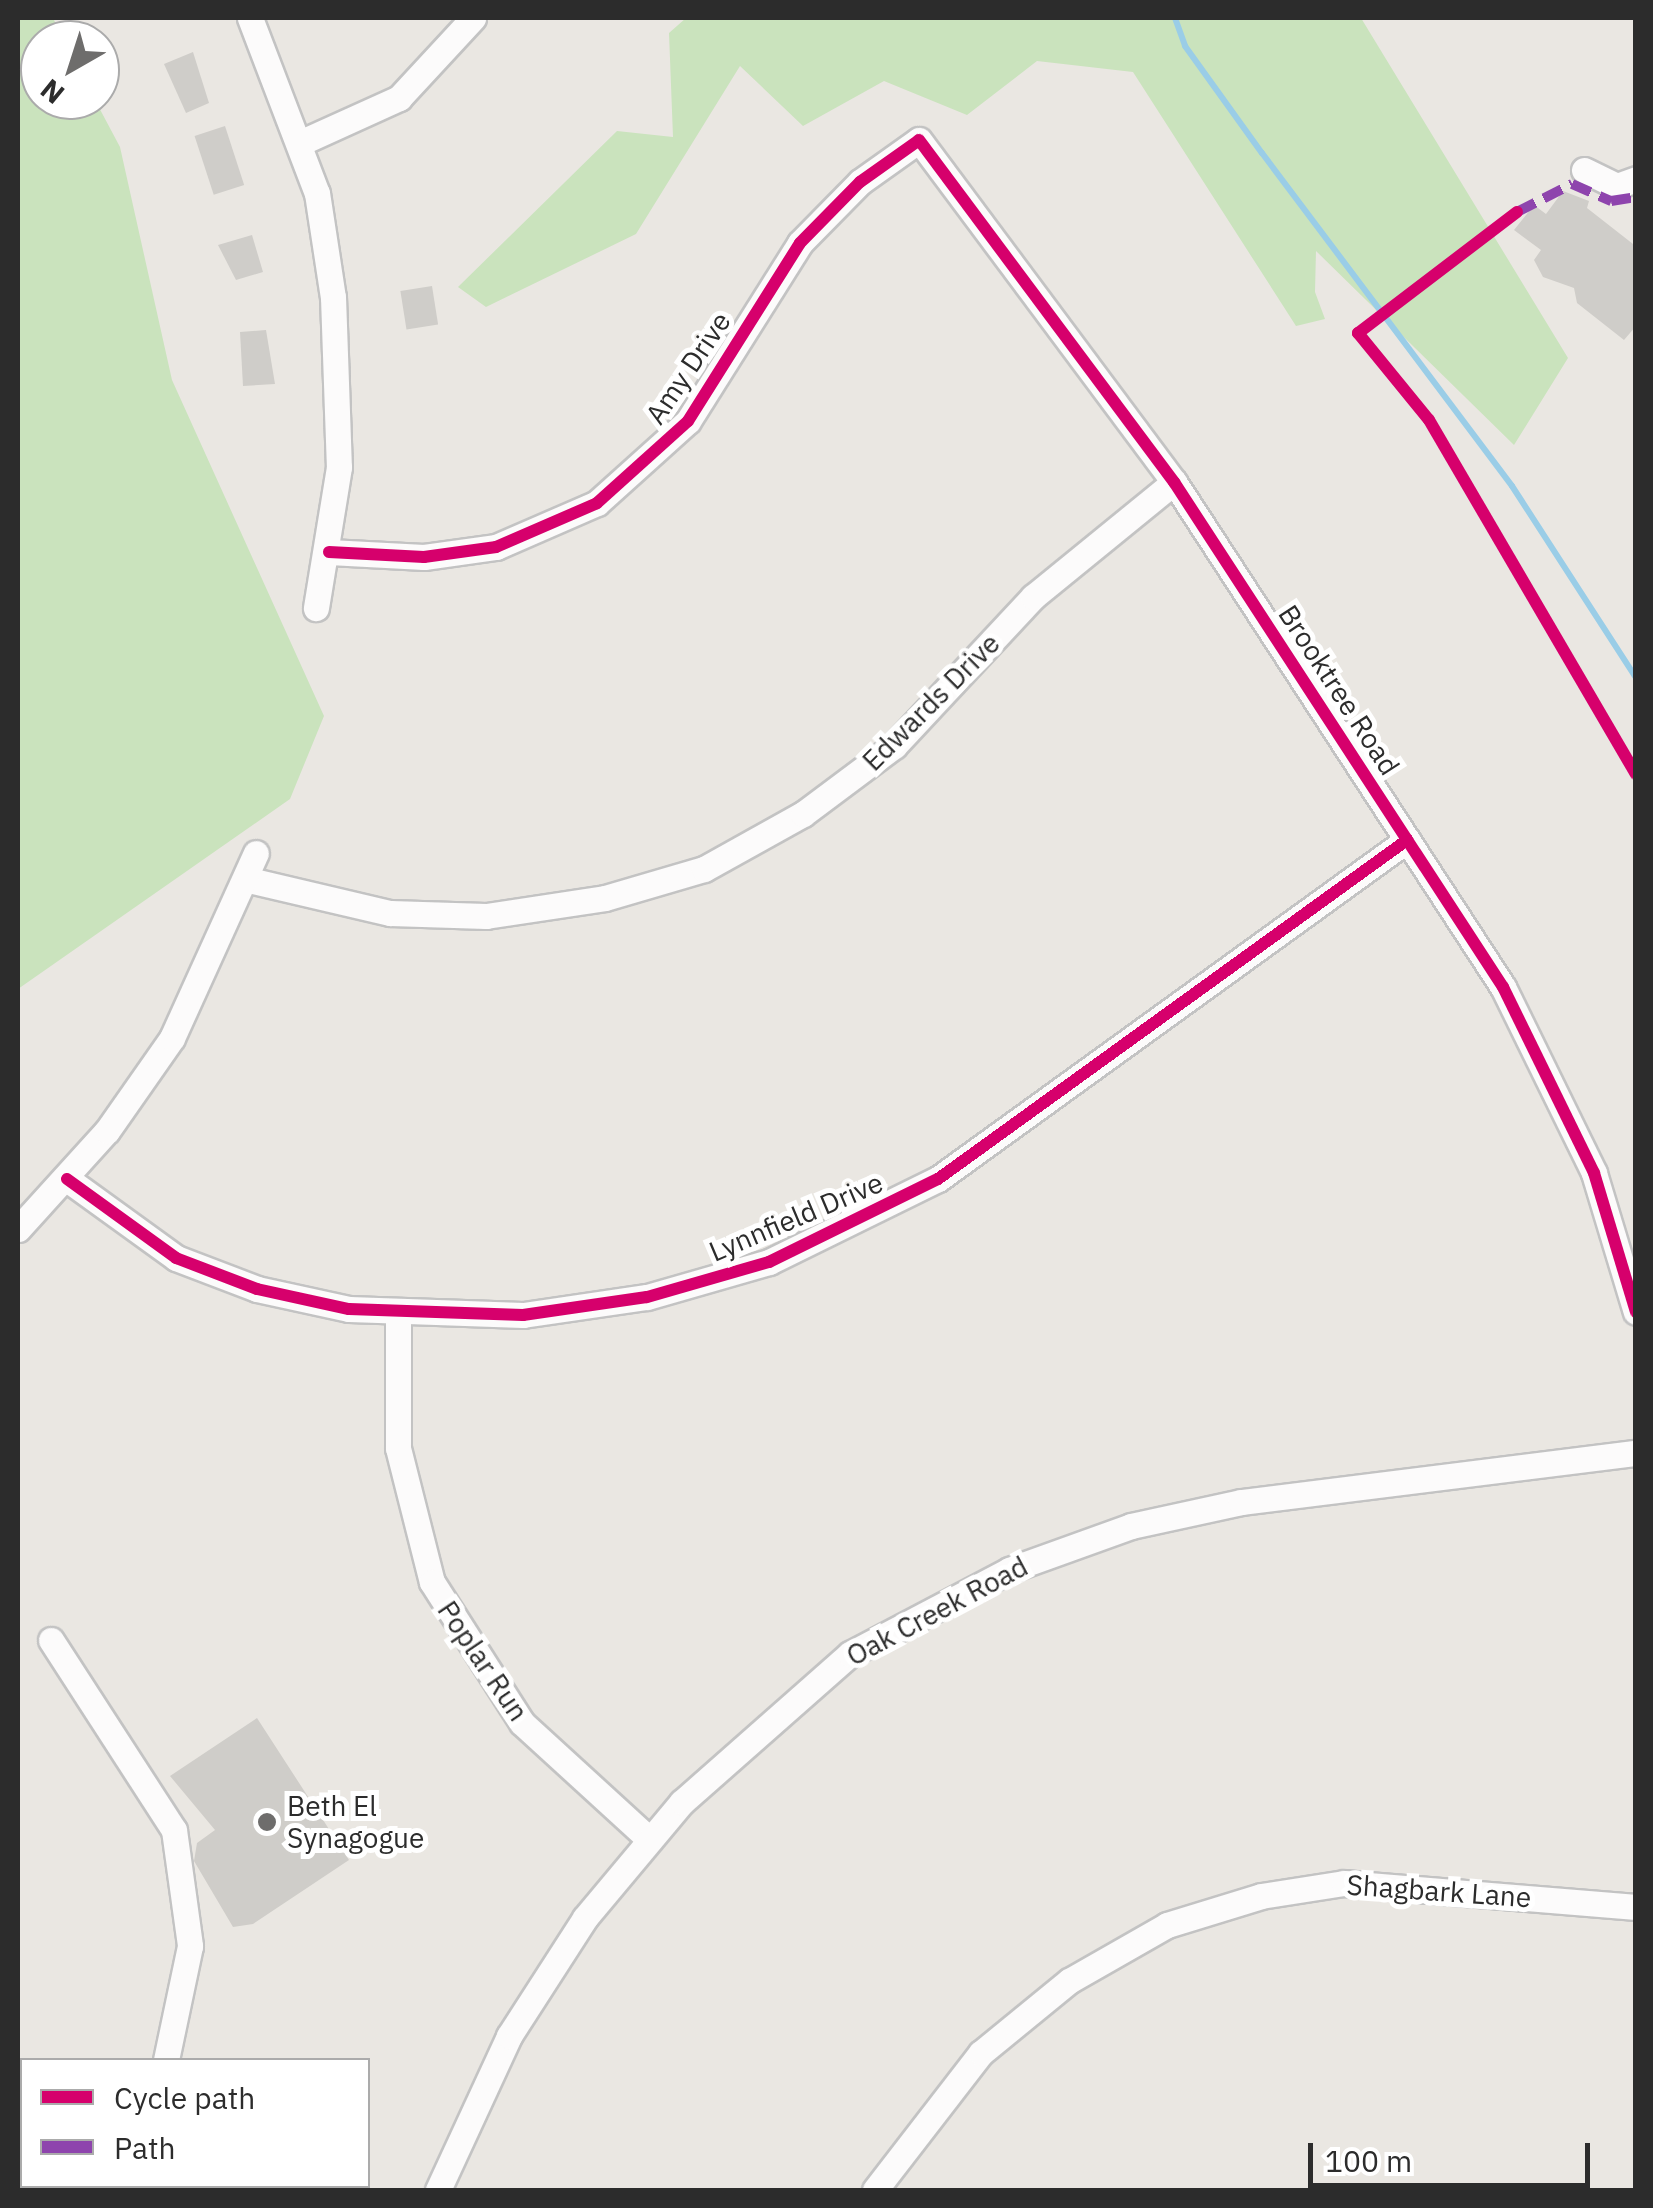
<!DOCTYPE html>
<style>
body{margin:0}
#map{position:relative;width:1653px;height:2208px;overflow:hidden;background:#eae7e2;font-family:"IBM Plex Sans",sans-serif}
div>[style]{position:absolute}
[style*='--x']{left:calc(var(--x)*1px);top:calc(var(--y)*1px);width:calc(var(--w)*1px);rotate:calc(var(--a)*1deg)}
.green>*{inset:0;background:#cae3bd}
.stream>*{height:6px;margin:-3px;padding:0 3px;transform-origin:3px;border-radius:3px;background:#9acde7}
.building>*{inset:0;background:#cfcdc9;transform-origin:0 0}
.roads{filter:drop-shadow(2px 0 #c3c3c3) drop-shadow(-2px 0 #c3c3c3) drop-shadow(0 2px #c3c3c3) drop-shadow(0 -2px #c3c3c3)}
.minor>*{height:25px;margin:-12.5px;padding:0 12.5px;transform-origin:12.5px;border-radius:12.5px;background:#fcfbfb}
.quiet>*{height:10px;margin-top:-5px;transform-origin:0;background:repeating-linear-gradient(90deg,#8e44ad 0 20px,transparent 0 30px)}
.cycleway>*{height:12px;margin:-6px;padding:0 6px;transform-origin:6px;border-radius:6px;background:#d6006c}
.dots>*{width:28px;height:28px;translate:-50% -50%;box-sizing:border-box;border:5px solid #fff;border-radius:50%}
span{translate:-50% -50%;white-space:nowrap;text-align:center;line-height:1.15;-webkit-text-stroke:10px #fff;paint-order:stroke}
.street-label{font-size:28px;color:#2c2c2c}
.poi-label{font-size:28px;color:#2c2c2c}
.left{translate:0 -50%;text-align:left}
.frame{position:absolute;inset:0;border:20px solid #2c2c2c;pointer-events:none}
.legend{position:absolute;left:20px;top:2058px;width:350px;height:130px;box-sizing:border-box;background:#fff;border:2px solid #ababab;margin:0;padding:12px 18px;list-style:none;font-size:30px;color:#2c2c2c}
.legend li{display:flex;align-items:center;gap:20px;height:50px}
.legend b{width:50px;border:2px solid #ababab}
.north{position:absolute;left:20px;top:20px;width:100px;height:100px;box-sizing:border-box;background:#fff;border:2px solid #ababab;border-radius:50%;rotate:219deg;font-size:28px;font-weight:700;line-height:40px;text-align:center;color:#2c2c2c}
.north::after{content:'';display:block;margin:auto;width:35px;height:45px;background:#6e6d6c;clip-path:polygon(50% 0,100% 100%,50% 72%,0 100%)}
.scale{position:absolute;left:1308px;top:2143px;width:282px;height:45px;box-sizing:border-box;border:5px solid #2c2c2c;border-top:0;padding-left:12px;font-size:30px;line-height:35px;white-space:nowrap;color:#2c2c2c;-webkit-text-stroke:8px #fff;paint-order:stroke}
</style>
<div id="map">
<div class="green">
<div style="clip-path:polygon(18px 18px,53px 18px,64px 40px,40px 40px,40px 100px,95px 100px,120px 147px,172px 380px,324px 716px,290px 799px,18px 989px)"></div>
<div style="clip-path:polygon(686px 18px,1361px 18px,1568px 358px,1514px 445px,1316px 251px,1315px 292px,1325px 319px,1296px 326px,1133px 72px,1037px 61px,967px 115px,884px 81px,803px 126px,740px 66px,636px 234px,486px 307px,458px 287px,617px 131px,673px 137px,669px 33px)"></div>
</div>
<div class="stream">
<div style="--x:1175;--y:18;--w:30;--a:70"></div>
<div style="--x:1185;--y:46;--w:132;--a:54.3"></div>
<div style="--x:1262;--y:153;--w:416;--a:53.1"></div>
<div style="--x:1512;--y:486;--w:229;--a:57.1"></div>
</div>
<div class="building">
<div style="clip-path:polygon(193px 52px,209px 103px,186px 113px,164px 64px)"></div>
<div style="left:225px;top:126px;width:62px;height:32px;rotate:72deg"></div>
<div style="clip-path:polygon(1563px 191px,1589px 201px,1587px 208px,1633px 244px,1636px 326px,1624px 340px,1577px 303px,1574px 288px,1543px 277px,1534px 260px,1541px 250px,1514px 230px,1534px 205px,1546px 214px)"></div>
<div style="clip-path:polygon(252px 235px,263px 272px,236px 280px,218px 245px)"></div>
<div style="left:432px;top:286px;width:39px;height:32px;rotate:81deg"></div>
<div style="clip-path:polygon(266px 330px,275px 384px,243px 386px,240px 332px)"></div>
<div style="clip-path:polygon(257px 1718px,349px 1860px,253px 1924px,233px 1927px,194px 1861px,197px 1843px,215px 1830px,170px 1776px)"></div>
</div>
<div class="roads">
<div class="minor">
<div style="--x:250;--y:18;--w:187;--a:69.1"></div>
<div style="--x:317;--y:193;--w:105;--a:81.3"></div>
<div style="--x:333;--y:297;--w:170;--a:88"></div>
<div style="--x:339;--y:467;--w:143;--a:99.3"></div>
<div style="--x:302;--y:142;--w:107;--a:-24.4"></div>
<div style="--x:399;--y:98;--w:109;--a:-47.2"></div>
<div style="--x:1584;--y:170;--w:37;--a:26"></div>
<div style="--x:1617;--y:186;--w:20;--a:-20"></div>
<div style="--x:329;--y:552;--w:95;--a:3"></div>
<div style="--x:424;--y:557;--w:73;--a:-7.9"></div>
<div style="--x:496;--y:547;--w:110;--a:-23.5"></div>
<div style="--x:597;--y:503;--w:122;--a:-42"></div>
<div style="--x:688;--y:421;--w:210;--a:-57.8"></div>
<div style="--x:800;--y:243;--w:86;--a:-45.5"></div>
<div style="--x:860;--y:182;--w:72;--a:-35.4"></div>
<div style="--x:919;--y:140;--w:427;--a:53.3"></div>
<div style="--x:1174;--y:482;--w:603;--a:56.92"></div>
<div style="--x:1503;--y:987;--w:207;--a:63.9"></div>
<div style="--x:1594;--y:1173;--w:145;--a:73.2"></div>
<div style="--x:249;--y:880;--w:145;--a:13.2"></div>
<div style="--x:390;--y:913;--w:96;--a:1.8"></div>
<div style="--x:486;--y:916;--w:120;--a:-8.6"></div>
<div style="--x:605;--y:898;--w:103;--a:-16.3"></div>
<div style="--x:704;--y:869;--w:113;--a:-29.1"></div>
<div style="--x:803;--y:814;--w:114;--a:-36.8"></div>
<div style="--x:894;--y:746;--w:204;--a:-47"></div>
<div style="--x:1033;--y:597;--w:182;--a:-39.2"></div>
<div style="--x:67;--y:1179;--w:135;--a:35.9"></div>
<div style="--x:176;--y:1258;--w:87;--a:20.9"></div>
<div style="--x:257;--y:1289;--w:94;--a:12.3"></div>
<div style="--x:349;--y:1309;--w:174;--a:2"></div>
<div style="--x:523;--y:1315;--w:125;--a:-8.3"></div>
<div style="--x:647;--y:1297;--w:127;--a:-16"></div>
<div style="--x:769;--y:1262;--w:188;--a:-26.2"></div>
<div style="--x:938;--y:1179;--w:579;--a:-35.86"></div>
<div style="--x:18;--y:1229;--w:132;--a:-47.8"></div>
<div style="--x:107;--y:1131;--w:113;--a:-55"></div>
<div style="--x:172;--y:1038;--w:203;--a:-65.6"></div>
<div style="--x:398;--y:1315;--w:133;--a:90"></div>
<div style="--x:398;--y:1448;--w:138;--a:75.8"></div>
<div style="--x:432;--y:1582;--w:167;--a:57.4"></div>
<div style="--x:522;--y:1723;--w:172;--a:42.4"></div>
<div style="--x:51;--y:1640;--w:226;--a:57.1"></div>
<div style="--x:174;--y:1830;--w:117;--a:82.1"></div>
<div style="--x:190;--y:1946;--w:116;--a:101.9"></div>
<div style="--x:153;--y:2186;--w:7;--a:34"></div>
<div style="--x:438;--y:2190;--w:170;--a:-65.2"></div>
<div style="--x:509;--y:2036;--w:140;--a:-57.2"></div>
<div style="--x:585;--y:1918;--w:151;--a:-50.1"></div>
<div style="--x:682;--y:1802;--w:224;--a:-41.4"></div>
<div style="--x:850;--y:1654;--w:180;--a:-27.8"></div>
<div style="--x:1009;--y:1570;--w:130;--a:-19.8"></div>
<div style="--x:1131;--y:1526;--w:113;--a:-12.3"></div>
<div style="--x:1241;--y:1502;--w:398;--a:-7.1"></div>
<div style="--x:875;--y:2190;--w:173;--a:-52.3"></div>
<div style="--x:981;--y:2053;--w:114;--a:-39.3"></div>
<div style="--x:1069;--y:1981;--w:113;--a:-29.7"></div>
<div style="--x:1167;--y:1925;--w:98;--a:-17.1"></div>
<div style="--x:1261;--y:1896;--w:84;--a:-8.9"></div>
<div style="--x:1344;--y:1883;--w:293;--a:4.7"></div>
</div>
</div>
<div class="quiet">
<div style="--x:1517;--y:212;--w:62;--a:-27"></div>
<div style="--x:1572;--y:184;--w:43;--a:23.6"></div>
<div style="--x:1611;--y:201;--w:25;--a:-9"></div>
</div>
<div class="cycleway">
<div style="--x:1517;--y:212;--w:200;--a:142.7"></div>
<div style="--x:1358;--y:333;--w:112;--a:50.8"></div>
<div style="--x:1429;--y:420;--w:410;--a:59.7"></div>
<div style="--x:329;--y:552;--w:95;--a:3"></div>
<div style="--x:424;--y:557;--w:73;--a:-7.9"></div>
<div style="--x:496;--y:547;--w:110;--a:-23.5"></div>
<div style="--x:597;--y:503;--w:122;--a:-42"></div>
<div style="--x:688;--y:421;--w:210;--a:-57.8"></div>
<div style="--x:800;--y:243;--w:86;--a:-45.5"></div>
<div style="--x:860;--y:182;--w:72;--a:-35.4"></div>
<div style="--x:919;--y:140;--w:427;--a:53.3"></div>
<div style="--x:1174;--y:482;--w:603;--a:56.92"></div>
<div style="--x:1503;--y:987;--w:207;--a:63.9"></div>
<div style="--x:1594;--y:1173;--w:145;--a:73.2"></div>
<div style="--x:67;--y:1179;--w:135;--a:35.9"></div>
<div style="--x:176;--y:1258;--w:87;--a:20.9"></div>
<div style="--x:257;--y:1289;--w:94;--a:12.3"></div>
<div style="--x:349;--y:1309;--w:174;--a:2"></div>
<div style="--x:523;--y:1315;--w:125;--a:-8.3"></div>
<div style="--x:647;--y:1297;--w:127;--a:-16"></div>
<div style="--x:769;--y:1262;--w:188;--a:-26.2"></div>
<div style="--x:938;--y:1179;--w:579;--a:-35.86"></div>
</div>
<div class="dots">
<div style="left:267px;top:1822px;background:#6e6d6c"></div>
</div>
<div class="street-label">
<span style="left:688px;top:368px;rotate:-56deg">Amy Drive</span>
<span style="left:1339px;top:690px;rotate:57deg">Brooktree Road</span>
<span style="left:931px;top:702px;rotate:-45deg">Edwards Drive</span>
<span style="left:796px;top:1217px;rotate:-23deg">Lynnfield Drive</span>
<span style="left:937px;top:1611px;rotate:-28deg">Oak Creek Road</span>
<span style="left:483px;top:1661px;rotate:56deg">Poplar Run</span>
<span style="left:1439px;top:1891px;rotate:4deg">Shagbark Lane</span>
</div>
<div class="poi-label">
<span class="left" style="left:287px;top:1822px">Beth El<br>Synagogue</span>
</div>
<div class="frame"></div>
<ul class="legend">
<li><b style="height:12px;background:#d6006c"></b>Cycle path</li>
<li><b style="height:12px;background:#8e44ad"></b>Path</li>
</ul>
<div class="north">N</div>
<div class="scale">100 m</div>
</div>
